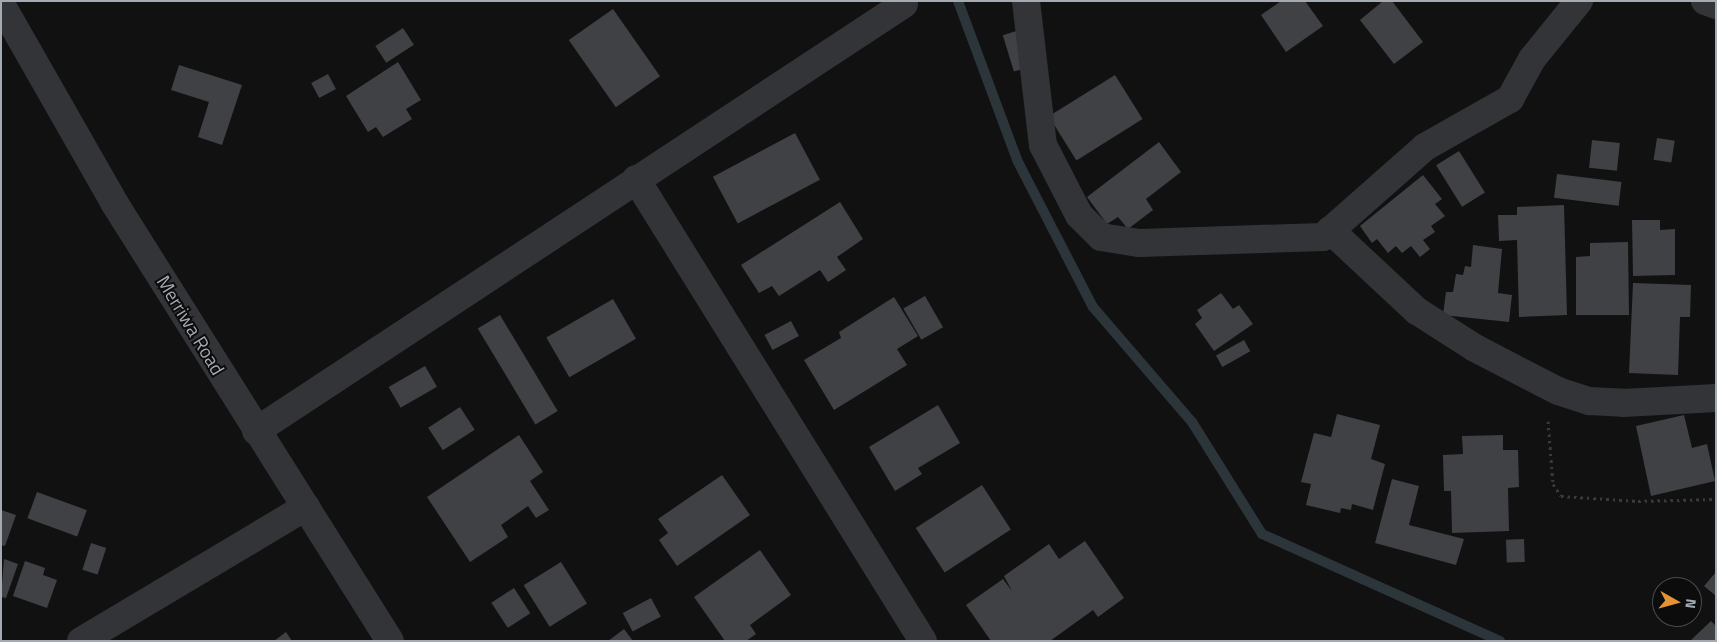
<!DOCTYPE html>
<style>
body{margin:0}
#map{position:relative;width:1717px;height:642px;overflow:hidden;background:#111112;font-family:"Titillium Web",sans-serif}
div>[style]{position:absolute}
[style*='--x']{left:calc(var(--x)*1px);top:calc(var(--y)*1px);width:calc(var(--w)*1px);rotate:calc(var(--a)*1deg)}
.stream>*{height:10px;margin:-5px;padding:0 5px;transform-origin:5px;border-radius:5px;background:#2b353a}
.building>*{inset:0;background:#404145;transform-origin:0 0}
.path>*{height:3px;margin-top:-1.5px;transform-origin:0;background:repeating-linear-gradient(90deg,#383b3e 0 2.5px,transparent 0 6.5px)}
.minor>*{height:28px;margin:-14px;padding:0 14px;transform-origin:14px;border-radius:14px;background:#323437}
span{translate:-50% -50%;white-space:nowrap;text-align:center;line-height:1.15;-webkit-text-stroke:4px #0c0c0d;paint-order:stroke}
.street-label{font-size:19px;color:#a3aab2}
.frame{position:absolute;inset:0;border:2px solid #a3aab2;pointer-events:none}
.north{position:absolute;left:1652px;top:577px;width:50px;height:50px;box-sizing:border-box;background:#0c0c0d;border:1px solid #484b4f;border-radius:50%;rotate:97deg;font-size:14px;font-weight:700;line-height:20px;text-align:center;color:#a3aab2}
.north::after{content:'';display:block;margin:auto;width:18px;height:22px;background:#e59236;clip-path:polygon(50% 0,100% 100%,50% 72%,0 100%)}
</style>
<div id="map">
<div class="stream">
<div style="--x:958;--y:1;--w:170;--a:69.6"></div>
<div style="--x:1017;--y:160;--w:165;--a:62.7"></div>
<div style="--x:1093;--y:307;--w:152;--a:49.3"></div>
<div style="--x:1192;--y:422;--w:132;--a:58"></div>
<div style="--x:1262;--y:534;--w:261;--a:24.2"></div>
</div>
<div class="building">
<div style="clip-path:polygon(1281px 1px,1305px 1px,1323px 26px,1286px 52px,1261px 15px)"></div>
<div style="clip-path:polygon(1383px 1px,1392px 1px,1423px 42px,1394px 64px,1360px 20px)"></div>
<div style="left:613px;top:9px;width:82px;height:54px;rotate:55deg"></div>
<div style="left:403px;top:28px;width:20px;height:33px;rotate:57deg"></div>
<div style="left:1020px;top:30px;width:38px;height:18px;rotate:73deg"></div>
<div style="clip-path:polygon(398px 62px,421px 100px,406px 109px,412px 119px,383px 137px,376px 127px,368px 132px,346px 96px)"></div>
<div style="clip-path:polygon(179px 65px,242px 85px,222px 145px,198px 137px,209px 102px,171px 90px)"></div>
<div style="left:328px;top:74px;width:17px;height:19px;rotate:62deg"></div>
<div style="left:1115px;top:75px;width:52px;height:78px;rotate:58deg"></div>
<div style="left:795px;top:133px;width:53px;height:93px;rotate:62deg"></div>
<div style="left:1657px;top:138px;width:18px;height:22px;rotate:9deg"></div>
<div style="left:1592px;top:140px;width:28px;height:28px;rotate:6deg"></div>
<div style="clip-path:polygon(1159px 142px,1181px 172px,1146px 199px,1153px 210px,1128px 229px,1118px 217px,1107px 224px,1087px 197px)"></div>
<div style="left:1459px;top:151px;width:49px;height:27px;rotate:58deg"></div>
<div style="left:1557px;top:174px;width:65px;height:24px;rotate:7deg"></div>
<div style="clip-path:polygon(1423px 175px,1442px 199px,1435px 204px,1445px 216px,1431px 226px,1435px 232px,1423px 240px,1430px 249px,1420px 257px,1411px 246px,1402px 253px,1396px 246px,1388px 253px,1377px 239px,1372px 243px,1360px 226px)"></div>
<div style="clip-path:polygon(840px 202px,863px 239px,837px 257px,846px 270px,828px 282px,820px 270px,779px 296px,772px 286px,759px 293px,741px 265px)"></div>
<div style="clip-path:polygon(1564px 205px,1567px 315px,1519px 317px,1517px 240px,1499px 241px,1498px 215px,1517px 215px,1517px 207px)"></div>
<div style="clip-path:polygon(1632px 220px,1660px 220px,1660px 230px,1675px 229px,1675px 275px,1633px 276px)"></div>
<div style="clip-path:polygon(1628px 242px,1629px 315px,1576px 315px,1576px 257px,1590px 256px,1590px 243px)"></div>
<div style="clip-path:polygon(1473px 245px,1502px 249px,1498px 293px,1512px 295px,1509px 322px,1443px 315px,1446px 292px,1453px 292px,1456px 274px,1463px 275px,1465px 266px,1471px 267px)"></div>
<div style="clip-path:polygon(1633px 283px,1691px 285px,1690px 317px,1680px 317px,1678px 375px,1629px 373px)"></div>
<div style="clip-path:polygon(1221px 293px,1233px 309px,1239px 305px,1253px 324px,1214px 351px,1195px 324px,1202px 318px,1197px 310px)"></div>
<div style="left:925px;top:296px;width:36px;height:25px;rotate:60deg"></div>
<div style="clip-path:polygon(894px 297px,918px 336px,897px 349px,907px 365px,834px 410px,804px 360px,841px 338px,839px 332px)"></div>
<div style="left:613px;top:299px;width:46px;height:77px;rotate:60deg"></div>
<div style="left:500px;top:315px;width:112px;height:26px;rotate:59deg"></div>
<div style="left:791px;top:321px;width:17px;height:30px;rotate:62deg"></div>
<div style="left:1244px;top:340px;width:13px;height:32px;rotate:61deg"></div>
<div style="left:425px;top:366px;width:24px;height:42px;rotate:60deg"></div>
<div style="clip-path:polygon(938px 405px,960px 443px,918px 468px,922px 474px,895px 491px,869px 447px)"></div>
<div style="left:460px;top:407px;width:27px;height:38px;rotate:57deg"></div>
<div style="clip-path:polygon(1337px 414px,1380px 425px,1371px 459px,1385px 464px,1373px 510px,1352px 504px,1351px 510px,1341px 508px,1340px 513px,1306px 505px,1311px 484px,1301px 482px,1314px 433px,1331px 437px)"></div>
<div style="clip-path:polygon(1684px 415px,1692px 448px,1707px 444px,1715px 481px,1651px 496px,1636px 426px)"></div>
<div style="clip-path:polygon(519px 435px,543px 472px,530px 481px,549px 510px,536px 518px,528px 506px,501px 525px,508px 537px,470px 562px,427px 497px)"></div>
<div style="clip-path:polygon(1503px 435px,1503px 450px,1518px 450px,1519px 487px,1508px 488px,1509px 531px,1452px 533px,1451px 491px,1444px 491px,1443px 455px,1463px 454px,1462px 436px)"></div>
<div style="clip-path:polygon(722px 475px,750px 515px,677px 566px,659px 540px,668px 533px,658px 519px)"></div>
<div style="clip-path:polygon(1392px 479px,1419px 486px,1409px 525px,1464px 539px,1456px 565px,1375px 543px)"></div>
<div style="left:982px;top:485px;width:53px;height:79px;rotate:57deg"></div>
<div style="left:37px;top:492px;width:53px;height:28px;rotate:20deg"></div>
<div style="clip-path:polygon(1px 510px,16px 515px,5px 546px,1px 545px)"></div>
<div style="left:1524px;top:539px;width:23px;height:18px;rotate:88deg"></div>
<div style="clip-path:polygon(1085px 541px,1124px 598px,1098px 617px,1093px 610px,1050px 641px,991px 641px,966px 605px,1003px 579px,1012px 591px,1004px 576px,1049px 544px,1059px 559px)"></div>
<div style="left:91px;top:543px;width:16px;height:28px;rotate:18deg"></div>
<div style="clip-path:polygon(760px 550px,791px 595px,750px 625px,756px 634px,746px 641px,725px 641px,694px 597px)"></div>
<div style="clip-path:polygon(4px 559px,18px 564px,6px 598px,1px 597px)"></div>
<div style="clip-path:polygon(25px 561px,45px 568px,43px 575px,57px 580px,47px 608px,13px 596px)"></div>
<div style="left:561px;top:562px;width:49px;height:44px;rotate:58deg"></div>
<div style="clip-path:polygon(1716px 572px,1716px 596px,1704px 586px)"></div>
<div style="left:514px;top:588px;width:30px;height:27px;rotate:57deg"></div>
<div style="left:651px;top:598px;width:21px;height:32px;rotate:62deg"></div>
<div style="clip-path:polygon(1711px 621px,1716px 626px,1716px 641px,1690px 641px)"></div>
<div style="clip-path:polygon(624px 629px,633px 641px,608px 641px)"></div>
<div style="clip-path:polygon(286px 632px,292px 641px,274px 641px)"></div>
</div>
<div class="path">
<div style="--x:1548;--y:421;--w:63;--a:85.5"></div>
<div style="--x:1553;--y:484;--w:14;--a:56"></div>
<div style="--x:1561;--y:496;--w:77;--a:3.7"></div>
<div style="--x:1638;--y:501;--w:78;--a:-1.5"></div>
</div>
<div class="minor">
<div style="--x:1026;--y:1;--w:145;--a:83.3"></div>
<div style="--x:1043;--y:145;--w:79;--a:62.8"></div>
<div style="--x:1079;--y:215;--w:31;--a:45"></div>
<div style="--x:1101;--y:237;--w:39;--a:9"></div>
<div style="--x:1140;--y:243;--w:183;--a:-1.9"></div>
<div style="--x:1323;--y:237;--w:136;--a:-41.4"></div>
<div style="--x:1425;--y:147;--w:98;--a:-29.5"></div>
<div style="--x:1510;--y:99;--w:46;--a:-61.2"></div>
<div style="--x:1532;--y:59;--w:75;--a:-51"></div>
<div style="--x:1705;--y:1;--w:12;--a:20"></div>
<div style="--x:1;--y:4;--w:230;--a:60.3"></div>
<div style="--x:115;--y:204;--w:516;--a:57.82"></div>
<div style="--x:636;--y:179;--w:544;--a:58.15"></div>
<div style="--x:1330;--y:230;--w:119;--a:43"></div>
<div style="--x:1417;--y:311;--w:69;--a:32.5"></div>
<div style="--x:1475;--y:348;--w:93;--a:27.4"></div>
<div style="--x:1558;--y:391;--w:33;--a:18"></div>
<div style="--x:1589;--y:401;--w:34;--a:3"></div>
<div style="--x:1623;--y:403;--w:93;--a:-3.1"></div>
<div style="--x:256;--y:431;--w:776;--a:-33.38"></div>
<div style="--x:81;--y:641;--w:262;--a:-30.8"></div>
</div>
<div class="street-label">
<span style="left:191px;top:325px;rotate:59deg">Merriwa Road</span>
</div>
<div class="frame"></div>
<div class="north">N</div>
</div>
